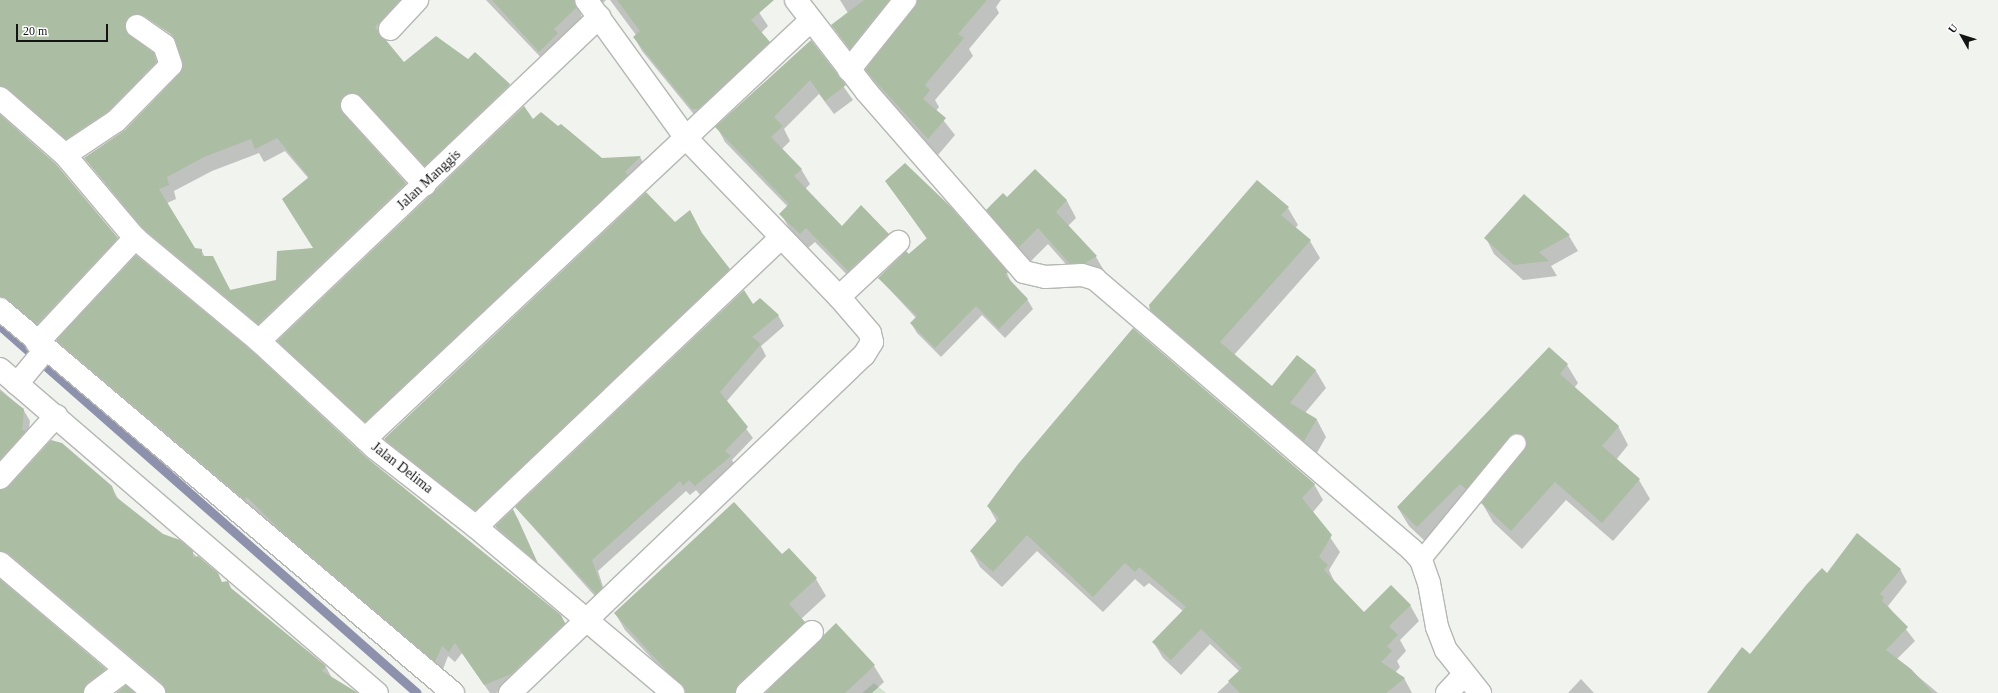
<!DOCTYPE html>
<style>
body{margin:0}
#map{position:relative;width:1998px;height:693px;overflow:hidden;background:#f1f3ef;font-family:"Times New Roman",serif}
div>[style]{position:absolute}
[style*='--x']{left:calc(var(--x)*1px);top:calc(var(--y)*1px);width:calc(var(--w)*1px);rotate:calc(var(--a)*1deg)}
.green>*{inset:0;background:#d4e3ce}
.shadow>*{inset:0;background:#0003}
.stream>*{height:9px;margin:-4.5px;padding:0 4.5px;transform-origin:4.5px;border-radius:4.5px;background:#8e91ac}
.building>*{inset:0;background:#abbda3}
.roads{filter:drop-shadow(1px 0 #b5b7b4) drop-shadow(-1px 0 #b5b7b4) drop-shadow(0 1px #b5b7b4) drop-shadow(0 -1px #b5b7b4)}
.service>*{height:18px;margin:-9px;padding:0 9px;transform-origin:9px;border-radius:9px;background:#fff}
.minor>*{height:22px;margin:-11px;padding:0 11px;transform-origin:11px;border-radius:11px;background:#fff}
span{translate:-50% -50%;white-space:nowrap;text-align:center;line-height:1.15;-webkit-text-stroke:4px #fff;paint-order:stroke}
.street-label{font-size:14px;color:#131413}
.north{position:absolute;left:1942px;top:16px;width:40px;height:40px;-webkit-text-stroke:3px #fff;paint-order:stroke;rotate:309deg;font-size:11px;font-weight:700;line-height:16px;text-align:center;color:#131413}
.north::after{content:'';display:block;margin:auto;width:14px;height:18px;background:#131413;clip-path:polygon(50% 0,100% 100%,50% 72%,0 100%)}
.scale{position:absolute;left:16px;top:24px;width:92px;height:18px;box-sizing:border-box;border:2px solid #131413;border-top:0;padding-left:5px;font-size:12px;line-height:14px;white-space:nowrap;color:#131413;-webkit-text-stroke:3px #fff;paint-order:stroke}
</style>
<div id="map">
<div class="green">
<div style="clip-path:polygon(874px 683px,886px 693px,862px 693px)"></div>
</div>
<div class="shadow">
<div style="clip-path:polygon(0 0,108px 0,149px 89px,74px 151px,0 101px)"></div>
<div style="clip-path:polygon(evenodd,156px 0,423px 0,384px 39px,404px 63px,468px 60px,475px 53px,510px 85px,518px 99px,433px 179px,351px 110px,348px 120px,406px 184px,414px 198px,267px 338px,153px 243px,85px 158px,126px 131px,184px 72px,179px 48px,156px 0,285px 151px,309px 179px,314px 249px,277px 281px,231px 291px,212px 257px,205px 257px,201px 250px,194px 249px,167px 203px,176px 199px,174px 191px,212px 171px,259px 153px,264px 162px,285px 151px)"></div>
<div style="clip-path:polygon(486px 0,606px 0,602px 4px,586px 4px,581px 15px,583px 22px,548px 65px)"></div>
<div style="clip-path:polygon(610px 0,751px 0,768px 26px,761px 33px,777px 56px,701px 123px,642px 51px,634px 37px,636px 35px)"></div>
<div style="clip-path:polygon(840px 0,1001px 0,996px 7px,999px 13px,969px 49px,973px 56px,935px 100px,939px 107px,936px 111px,955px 135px,938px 155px,876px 86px,867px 70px,916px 8px,860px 65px,832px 25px,848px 13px)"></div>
<div style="clip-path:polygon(811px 41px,853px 100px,834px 114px,819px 94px,784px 129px,790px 141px,782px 149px,801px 169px,810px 184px,805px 189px,842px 227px,888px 234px,896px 249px,857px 285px,815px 242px,808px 248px,789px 228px,781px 214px,788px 207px,725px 142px,717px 127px)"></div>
<div style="clip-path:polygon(0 114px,55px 164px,125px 250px,45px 336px,0 304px)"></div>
<div style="clip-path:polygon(640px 157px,647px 169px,372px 433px,285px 353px,279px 341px,601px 159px)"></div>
<div style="clip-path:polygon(1035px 170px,1067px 201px,1076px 218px,1068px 226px,1096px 257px,1106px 274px,1095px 280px,1080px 280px,1048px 244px,1029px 263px,997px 227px,988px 210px,1007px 198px)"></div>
<div style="clip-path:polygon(886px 181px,1007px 273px,1012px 284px,1027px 299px,1033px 309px,1005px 338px,982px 315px,941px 357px,917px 333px,911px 323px,916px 318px,879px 278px,927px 239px)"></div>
<div style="clip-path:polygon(1524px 195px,1569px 236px,1578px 251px,1551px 266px,1557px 276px,1523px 280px,1494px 254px,1486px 238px)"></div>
<div style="clip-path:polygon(1288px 208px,1298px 225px,1295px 228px,1310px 241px,1320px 258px,1234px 355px,1272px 388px,1297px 357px,1316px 371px,1326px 388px,1305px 413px,1317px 420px,1326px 437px,1314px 458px,1161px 327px,1151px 310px)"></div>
<div style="clip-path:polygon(675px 223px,703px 236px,735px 279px,481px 520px,390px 448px,385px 439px)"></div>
<div style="clip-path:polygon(752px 306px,778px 315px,784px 326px,761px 346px,766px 356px,726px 402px,753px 438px,732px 460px,736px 467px,701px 496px,696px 490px,690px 495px,686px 491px,598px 571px,607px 599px,602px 604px,516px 508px)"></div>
<div style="clip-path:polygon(58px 341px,561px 616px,567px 627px,518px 685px,496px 693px,490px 693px,462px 653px,455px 662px,448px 656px,442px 672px,64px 351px)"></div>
<div style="clip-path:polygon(1567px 365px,1578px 383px,1574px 388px,1618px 426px,1628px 445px,1616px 460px,1639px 480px,1650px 499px,1613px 541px,1566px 500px,1522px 549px,1493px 522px,1482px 503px,1524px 453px,1477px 507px,1471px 502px,1429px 545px,1409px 526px,1398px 508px)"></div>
<div style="clip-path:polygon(0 389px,23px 409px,30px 421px,28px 437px,0 477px)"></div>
<div style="clip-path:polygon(1314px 484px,1323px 500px,1313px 512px,1340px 552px,1329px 570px,1335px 583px,1364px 613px,1410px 605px,1419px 621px,1400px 640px,1406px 651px,1397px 661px,1400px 667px,1395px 673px,1404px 678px,1412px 693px,1217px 693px,1240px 672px,1210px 644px,1181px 675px,1163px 658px,1154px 643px,1183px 611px,1149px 583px,1144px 587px,1135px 579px,1103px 612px,1037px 551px,1002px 587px,980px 567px,971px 551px,997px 522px,988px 506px)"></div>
<div style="clip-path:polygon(112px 487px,119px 501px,162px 534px,192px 552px,222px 583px,326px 667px,332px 678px,356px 693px,167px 693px,15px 564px,0 565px,0 490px)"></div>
<div style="clip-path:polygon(513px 511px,518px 519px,540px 568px,501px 535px,496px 527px)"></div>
<div style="clip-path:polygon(789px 549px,816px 579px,826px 596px,801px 619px,814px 639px,756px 693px,684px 693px,625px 630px,615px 613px,782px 556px)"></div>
<div style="clip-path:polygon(1900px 569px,1907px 582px,1888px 606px,1915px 641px,1897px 659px,1938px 693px,1720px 693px,1827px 574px)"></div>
<div style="clip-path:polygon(0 581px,105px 669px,112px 680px,97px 693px,0 693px)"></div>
<div style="clip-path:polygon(874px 666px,884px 682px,872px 693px,766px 693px)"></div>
<div style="clip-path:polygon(1581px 679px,1594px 693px,1568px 693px)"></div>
</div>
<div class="stream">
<div style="--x:0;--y:326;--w:555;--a:41.35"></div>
</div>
<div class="building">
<div style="clip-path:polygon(evenodd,0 0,400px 0,375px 27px,404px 62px,436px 36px,468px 59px,475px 52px,510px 84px,425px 166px,361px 97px,350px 93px,343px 96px,340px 107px,343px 113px,406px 183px,258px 324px,144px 229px,84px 158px,125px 130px,180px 73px,183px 61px,172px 35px,144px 16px,132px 15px,127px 19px,126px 32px,154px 53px,157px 62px,108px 111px,66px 139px,8px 89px,0 86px,0 0,277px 138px,309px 177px,282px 199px,313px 248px,277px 251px,276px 280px,230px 290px,213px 256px,202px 256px,202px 249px,195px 248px,159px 189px,169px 185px,167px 177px,204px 157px,251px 139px,255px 149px,277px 138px)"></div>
<div style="clip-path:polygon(492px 0,574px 0,576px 8px,554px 29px,558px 33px,539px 52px)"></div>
<div style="clip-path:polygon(617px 0,774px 0,751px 20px,770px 42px,698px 109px,692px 109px,633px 37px,640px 31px)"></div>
<div style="clip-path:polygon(864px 0,889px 0,850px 49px,831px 25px)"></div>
<div style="clip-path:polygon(917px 0,987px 0,958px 34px,964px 38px,925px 85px,930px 90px,923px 99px,946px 118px,928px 139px,865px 70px)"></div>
<div style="clip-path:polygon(811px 40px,846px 85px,825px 101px,810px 80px,774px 117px,783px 126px,771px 137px,802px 169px,794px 176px,842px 226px,861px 205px,889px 234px,848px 271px,806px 228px,800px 234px,779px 214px,789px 204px,715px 127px)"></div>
<div style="clip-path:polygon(524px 106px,533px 119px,541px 112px,558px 126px,561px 124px,602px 158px,641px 156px,625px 172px,628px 175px,365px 422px,277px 341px)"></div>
<div style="clip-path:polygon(0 115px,56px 164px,118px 238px,37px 324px,0 297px)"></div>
<div style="clip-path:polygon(905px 163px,950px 206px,1008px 272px,1005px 275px,1028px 299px,999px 329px,976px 306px,935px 348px,910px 323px,917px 316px,878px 278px,906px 251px,909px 254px,927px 238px,885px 181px)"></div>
<div style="clip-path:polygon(1035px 169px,1067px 200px,1056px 212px,1097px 256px,1085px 263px,1069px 263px,1038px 228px,1019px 247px,986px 210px,1003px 193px,1007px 197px)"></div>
<div style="clip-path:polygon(1257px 180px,1289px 207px,1281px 215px,1311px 240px,1220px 342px,1272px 386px,1297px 355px,1316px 370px,1290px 403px,1317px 419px,1304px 441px,1150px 310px,1149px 305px)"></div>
<div style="clip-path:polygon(646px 192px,675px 222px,690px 210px,702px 233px,730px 269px,475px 511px,384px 439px)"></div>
<div style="clip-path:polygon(1524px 194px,1570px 235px,1539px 252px,1549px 261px,1514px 265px,1484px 238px)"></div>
<div style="clip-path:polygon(136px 255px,251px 350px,367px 458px,561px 615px,565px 623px,511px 674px,484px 685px,455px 643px,449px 652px,442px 646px,435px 662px,279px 529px,247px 497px,245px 500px,56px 340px)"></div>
<div style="clip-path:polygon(744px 290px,753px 304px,760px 298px,779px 315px,752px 337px,761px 344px,720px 392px,748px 427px,725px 451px,731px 456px,695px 486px,689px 480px,683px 486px,680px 481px,592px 560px,602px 588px,596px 594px,515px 507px)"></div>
<div style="clip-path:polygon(1133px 328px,1315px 484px,1302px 498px,1332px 535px,1319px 557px,1328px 565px,1324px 570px,1364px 612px,1391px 585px,1411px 605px,1389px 626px,1398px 635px,1387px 646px,1392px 651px,1381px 662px,1405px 678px,1386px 693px,1240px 693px,1228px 681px,1242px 668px,1201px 629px,1171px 660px,1152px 642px,1186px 607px,1139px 567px,1135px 572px,1125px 563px,1093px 597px,1027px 535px,993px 572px,970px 551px,999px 518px,987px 506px,1019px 463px)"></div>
<div style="clip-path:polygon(1549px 347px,1568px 364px,1560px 374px,1619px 426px,1602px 446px,1640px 479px,1602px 523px,1555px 482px,1511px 531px,1481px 503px,1525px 449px,1524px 435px,1514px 433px,1466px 489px,1460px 484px,1417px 527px,1397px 507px)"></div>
<div style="clip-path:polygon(0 391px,24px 409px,22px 430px,26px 431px,0 459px)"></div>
<div style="clip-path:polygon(51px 440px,62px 443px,112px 486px,115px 496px,163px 534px,180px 540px,193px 551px,193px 558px,198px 556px,218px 573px,222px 582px,228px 581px,231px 588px,326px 666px,322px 671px,358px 693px,166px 693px,162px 683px,8px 553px,0 551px,0 490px,9px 486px)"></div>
<div style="clip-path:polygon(734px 502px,782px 554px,789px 548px,817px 578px,789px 604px,805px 622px,738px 684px,735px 693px,687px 693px,614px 613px)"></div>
<div style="clip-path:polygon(513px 509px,537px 562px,495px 526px)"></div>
<div style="clip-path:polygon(1857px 533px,1901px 569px,1880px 594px,1884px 597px,1882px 601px,1908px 627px,1886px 650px,1911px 669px,1933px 693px,1707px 693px,1742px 647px,1750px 654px,1807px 584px,1822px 568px,1827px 573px)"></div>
<div style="clip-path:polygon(0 579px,106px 669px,87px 683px,83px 693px,0 693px)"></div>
<div style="clip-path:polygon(836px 623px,875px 665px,845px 693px,765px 693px)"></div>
<div style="clip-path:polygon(126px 685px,135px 693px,116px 693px)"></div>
</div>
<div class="roads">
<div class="service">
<div style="--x:1421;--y:560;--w:151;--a:-50.6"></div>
</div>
<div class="minor">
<div style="--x:796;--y:0;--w:115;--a:52.4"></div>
<div style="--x:866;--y:91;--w:240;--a:48.9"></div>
<div style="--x:1024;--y:272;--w:22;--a:13"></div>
<div style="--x:1045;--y:277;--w:37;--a:-3"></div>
<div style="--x:1082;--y:275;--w:14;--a:17"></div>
<div style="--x:1095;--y:279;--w:417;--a:40.5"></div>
<div style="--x:1412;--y:550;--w:13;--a:48"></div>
<div style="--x:1421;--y:560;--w:24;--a:71"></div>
<div style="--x:1429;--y:583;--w:45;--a:79.7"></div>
<div style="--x:1437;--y:627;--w:25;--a:69"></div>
<div style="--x:1446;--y:650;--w:55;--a:51.7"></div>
<div style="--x:390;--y:29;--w:40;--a:-47"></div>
<div style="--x:849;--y:70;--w:90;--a:-51.3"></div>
<div style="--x:0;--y:98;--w:86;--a:41.2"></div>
<div style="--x:65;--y:155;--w:109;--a:49.9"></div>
<div style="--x:135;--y:238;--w:161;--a:39.7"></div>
<div style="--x:259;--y:341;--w:158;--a:42.7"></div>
<div style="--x:375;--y:448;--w:128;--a:38"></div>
<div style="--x:476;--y:527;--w:258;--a:40.1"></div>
<div style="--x:352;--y:105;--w:108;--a:47.6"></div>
<div style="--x:65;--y:155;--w:61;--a:-33.7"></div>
<div style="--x:116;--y:121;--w:78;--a:-45.5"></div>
<div style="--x:171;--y:65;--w:21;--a:-109"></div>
<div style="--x:164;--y:45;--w:33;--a:-145"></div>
<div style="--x:839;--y:297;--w:81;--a:-43"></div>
<div style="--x:0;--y:309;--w:594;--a:40.29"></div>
<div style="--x:259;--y:341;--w:470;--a:-43.6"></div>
<div style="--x:37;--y:343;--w:144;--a:-47"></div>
<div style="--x:0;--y:369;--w:497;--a:40.7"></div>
<div style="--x:17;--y:384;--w:44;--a:-50.5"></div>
<div style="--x:365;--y:439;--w:611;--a:-43.21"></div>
<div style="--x:0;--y:478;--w:84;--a:-47.9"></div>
<div style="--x:476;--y:527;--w:419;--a:-43.5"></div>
<div style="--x:0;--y:563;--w:202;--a:40.2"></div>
<div style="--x:95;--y:693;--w:38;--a:-37"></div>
<div style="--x:510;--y:693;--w:489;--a:-43.7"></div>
<div style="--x:864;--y:355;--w:15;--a:-58"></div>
<div style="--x:872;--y:342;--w:9;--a:-103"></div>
<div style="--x:870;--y:333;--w:48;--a:-130.7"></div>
<div style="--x:839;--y:297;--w:221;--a:-133.9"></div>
<div style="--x:686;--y:138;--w:170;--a:-125.9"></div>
<div style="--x:747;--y:693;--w:89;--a:-43.2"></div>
<div style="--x:1447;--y:693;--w:25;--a:-47"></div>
</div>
</div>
<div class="street-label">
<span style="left:429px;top:180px;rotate:-43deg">Jalan Manggis</span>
<span style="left:402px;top:468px;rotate:38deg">Jalan Delima</span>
</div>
<div class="north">U</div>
<div class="scale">20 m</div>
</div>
